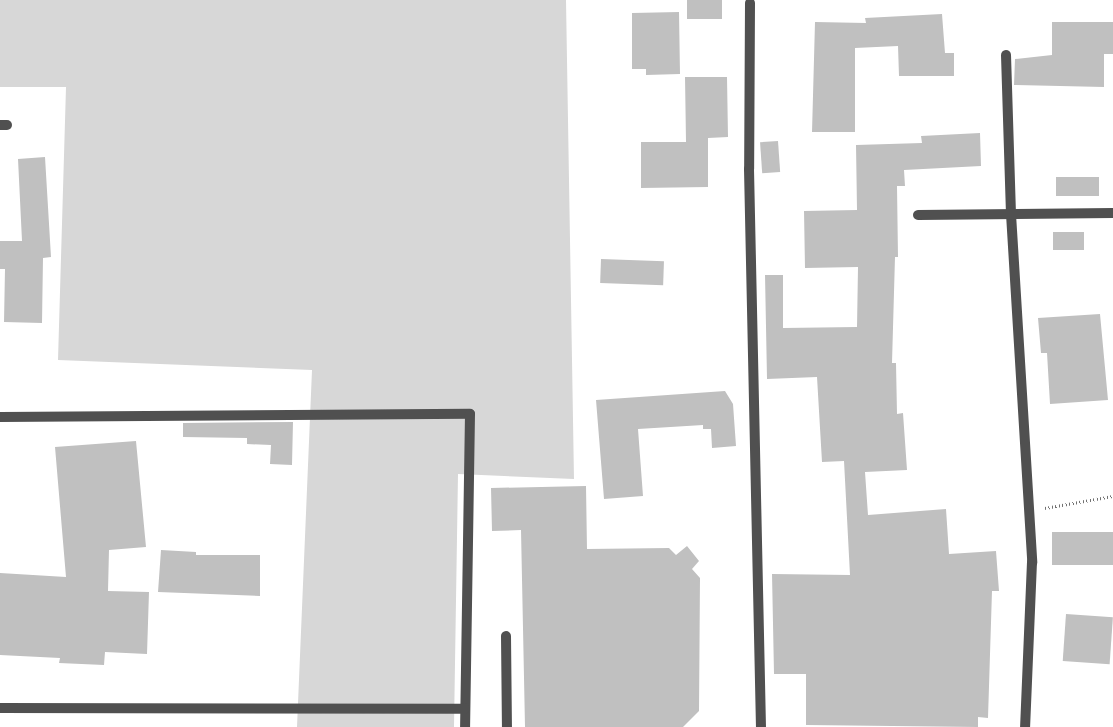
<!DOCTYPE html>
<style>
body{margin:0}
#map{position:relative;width:1113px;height:727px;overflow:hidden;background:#fff;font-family:"Fira Sans Condensed",sans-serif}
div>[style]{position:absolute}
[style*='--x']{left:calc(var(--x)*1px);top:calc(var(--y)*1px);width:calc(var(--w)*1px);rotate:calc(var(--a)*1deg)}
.green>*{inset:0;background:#d7d7d7}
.building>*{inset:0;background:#c0c0c0;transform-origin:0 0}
.path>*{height:3px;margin-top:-1.5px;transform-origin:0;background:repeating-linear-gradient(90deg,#727272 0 1px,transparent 0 3.5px)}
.service>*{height:10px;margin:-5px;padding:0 5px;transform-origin:5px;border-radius:5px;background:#505050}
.minor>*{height:10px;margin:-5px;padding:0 5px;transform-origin:5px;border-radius:5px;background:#505050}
span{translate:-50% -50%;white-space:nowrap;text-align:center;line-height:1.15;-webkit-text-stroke:4px #fff;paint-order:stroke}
</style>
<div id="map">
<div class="green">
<div style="clip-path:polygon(0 0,566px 0,574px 479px,458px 474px,454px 727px,297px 727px,312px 370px,58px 360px,66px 87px,0 87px)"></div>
</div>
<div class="building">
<div style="left:687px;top:0;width:35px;height:19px"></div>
<div style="clip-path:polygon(679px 12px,680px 74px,646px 75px,646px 69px,632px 69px,632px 13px)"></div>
<div style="clip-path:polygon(942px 14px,945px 53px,954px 53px,954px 76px,899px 76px,898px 46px,855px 48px,855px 132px,812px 132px,815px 22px,866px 23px,865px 18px)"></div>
<div style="clip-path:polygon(1052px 22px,1113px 22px,1113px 54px,1104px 54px,1104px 87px,1014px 85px,1015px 59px,1052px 55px)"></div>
<div style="clip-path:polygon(685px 77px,727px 77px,728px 137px,708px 138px,708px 187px,641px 188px,641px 142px,686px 142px)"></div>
<div style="clip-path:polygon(980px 133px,981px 166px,904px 170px,905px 186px,897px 186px,898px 257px,895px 257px,892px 363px,896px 363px,897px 414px,903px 413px,907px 470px,865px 472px,868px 515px,946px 509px,949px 554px,996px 551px,999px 591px,992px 591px,988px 718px,978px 717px,978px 727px,806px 725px,806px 674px,774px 674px,772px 574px,850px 575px,844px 461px,822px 462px,817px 377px,767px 379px,765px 275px,783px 275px,783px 328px,857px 327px,858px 267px,805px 268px,804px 211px,857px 210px,856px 145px,922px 143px,921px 136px)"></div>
<div style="left:778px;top:141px;width:31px;height:18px;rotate:86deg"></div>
<div style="clip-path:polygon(45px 157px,51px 257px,43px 258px,42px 323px,4px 322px,5px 269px,0 269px,0 241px,22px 241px,18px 159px)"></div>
<div style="left:1056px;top:177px;width:43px;height:19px"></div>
<div style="left:1053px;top:232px;width:31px;height:18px"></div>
<div style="left:601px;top:259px;width:63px;height:24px;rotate:2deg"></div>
<div style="clip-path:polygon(1100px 314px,1108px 400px,1050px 404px,1047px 353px,1041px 353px,1038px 318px)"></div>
<div style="clip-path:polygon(725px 391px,733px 404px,736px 446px,712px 448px,711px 429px,703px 429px,703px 425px,638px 429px,643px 496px,604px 499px,596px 400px)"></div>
<div style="clip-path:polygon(293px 422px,292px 465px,270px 464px,271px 445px,247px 444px,247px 438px,183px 437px,183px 423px)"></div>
<div style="clip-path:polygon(136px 441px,146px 547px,109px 550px,108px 591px,149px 592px,147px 654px,105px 652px,104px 665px,59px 663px,60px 658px,0 655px,0 573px,66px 577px,55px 447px)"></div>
<div style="clip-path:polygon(586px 486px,587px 549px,669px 548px,676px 555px,687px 546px,699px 561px,692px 569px,700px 578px,699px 711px,683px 727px,525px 727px,521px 530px,492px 531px,491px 488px)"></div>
<div style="left:1113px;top:532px;width:33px;height:61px;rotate:90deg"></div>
<div style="clip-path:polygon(161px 550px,196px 552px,196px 555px,260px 555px,260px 596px,158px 592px)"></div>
<div style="left:1066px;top:614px;width:47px;height:47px;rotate:4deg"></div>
</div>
<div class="path">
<div style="--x:1045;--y:508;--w:69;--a:-10"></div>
</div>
<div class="service">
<div style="--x:506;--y:636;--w:91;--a:89.4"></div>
</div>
<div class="minor">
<div style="--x:750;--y:3;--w:166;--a:90.3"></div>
<div style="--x:749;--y:169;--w:558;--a:88.77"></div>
<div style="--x:1006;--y:55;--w:159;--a:88.2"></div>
<div style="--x:1011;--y:214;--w:349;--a:86.5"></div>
<div style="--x:1032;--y:562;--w:165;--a:92.4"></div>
<div style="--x:0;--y:125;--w:7;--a:0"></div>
<div style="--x:918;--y:215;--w:195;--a:-0.6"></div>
<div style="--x:0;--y:417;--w:470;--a:-0.4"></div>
<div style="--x:470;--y:414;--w:313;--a:90.9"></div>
<div style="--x:0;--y:708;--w:465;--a:0.1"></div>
</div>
</div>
